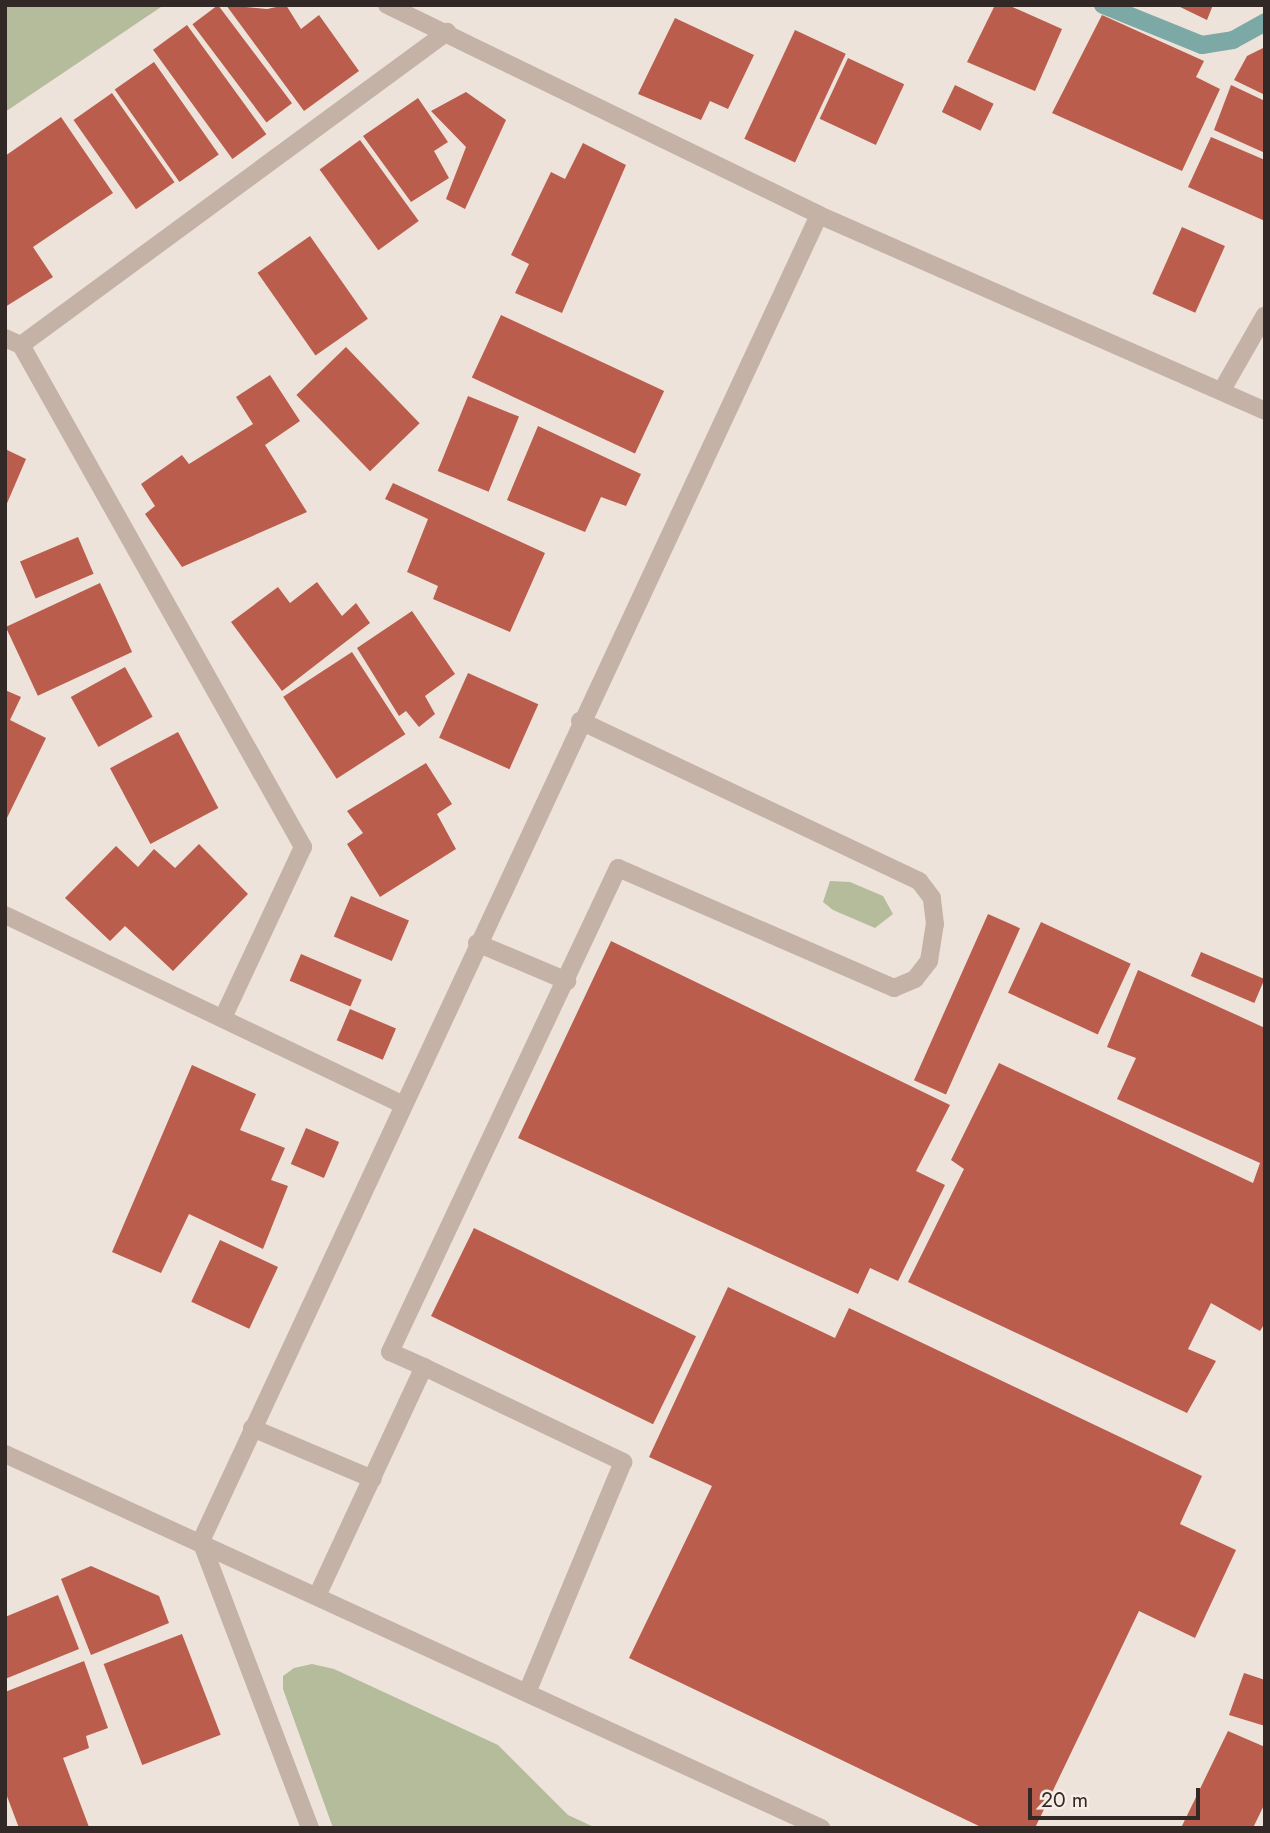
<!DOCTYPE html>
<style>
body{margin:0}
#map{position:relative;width:1270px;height:1833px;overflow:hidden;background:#eee3da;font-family:Jost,sans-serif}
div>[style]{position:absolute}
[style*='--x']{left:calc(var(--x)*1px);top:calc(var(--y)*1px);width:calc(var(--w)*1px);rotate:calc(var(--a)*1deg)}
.green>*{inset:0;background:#b4bc9b}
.stream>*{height:18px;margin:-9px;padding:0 9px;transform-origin:9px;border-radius:9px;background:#7ca9a6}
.building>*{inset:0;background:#ba5d4c;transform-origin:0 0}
.minor>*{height:18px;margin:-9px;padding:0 9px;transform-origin:9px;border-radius:9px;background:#c5b2a7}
span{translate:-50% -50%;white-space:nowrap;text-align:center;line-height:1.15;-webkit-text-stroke:5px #f7ede5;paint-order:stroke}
.frame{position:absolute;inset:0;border:7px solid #322927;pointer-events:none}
.scale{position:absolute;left:1028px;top:1788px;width:172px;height:32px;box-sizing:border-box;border:4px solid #322927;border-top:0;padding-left:9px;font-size:21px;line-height:24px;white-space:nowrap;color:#322927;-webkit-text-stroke:5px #f7ede5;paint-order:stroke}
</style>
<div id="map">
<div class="green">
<div style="clip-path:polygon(5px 5px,164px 5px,5px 112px)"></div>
<div style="clip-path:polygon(830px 881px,850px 882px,883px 896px,893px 914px,875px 928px,833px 910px,823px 902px)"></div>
<div style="clip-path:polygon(312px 1664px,334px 1669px,498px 1745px,568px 1815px,596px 1828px,333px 1828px,283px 1689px,283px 1676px,294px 1668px)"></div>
</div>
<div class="stream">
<div style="--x:1103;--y:5;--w:107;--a:22"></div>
<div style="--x:1202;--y:45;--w:31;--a:-9"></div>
<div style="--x:1233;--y:40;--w:37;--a:-29"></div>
</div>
<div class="building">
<div style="left:218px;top:5px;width:123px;height:32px;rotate:53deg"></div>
<div style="clip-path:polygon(226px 5px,267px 9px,286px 5px,301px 29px,319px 15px,359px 71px,304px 111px)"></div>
<div style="clip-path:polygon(995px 5px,1008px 5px,1062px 29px,1035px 91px,967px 62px)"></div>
<div style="clip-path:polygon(1176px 5px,1213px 5px,1207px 20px)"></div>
<div style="clip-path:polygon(1102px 15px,1204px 61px,1196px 77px,1220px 89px,1182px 171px,1052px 113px)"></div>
<div style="clip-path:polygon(675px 18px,754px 55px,728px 109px,710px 101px,701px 120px,638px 94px)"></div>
<div style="left:187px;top:25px;width:135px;height:42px;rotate:54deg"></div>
<div style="left:795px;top:30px;width:56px;height:120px;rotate:25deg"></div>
<div style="clip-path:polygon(1265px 47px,1265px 95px,1234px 80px,1247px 56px)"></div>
<div style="left:848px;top:58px;width:62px;height:67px;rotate:25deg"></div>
<div style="left:154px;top:62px;width:113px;height:48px;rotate:55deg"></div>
<div style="left:955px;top:85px;width:43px;height:30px;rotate:26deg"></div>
<div style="clip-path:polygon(1231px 85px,1265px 101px,1265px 153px,1214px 130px)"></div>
<div style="clip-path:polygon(466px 92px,506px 120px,465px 209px,446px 199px,466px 147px,431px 111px)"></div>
<div style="left:112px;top:93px;width:109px;height:47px;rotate:55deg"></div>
<div style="clip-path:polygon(418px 98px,448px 142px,434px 151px,449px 178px,411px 202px,363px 136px)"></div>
<div style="clip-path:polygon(61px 117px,113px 193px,33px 247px,53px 277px,5px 307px,5px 156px)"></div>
<div style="clip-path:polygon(1211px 137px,1265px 160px,1265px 221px,1188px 187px)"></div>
<div style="left:360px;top:140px;width:100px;height:50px;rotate:54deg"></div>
<div style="clip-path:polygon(583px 143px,626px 165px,562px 313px,515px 293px,529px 264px,511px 255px,551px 172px,565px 179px)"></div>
<div style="left:1182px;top:227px;width:47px;height:73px;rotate:24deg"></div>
<div style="left:310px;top:236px;width:101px;height:64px;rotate:55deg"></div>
<div style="left:501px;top:315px;width:180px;height:69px;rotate:25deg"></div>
<div style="left:346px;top:347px;width:106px;height:69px;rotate:46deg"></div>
<div style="clip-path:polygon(270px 375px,300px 421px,265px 445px,307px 512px,182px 567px,145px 514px,155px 506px,141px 484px,182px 455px,189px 464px,253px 424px,236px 397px)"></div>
<div style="left:468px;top:396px;width:55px;height:81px;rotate:22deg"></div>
<div style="clip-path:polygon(538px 426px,641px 474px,626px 506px,601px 497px,585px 532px,507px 500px)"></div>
<div style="clip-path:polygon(5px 449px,26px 459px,5px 508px)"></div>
<div style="clip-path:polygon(393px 483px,545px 553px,510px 632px,433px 599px,438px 586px,407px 572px,428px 519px,385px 499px)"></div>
<div style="left:78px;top:537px;width:40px;height:63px;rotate:67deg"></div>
<div style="clip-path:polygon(317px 582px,342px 616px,356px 603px,370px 623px,282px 691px,231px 622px,278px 587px,290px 603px)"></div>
<div style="left:100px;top:583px;width:76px;height:104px;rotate:65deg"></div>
<div style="clip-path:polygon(412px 611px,455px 674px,425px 696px,435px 714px,419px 727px,406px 711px,399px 716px,357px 648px)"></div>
<div style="left:352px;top:652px;width:98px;height:82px;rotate:57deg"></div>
<div style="left:125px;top:667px;width:57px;height:62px;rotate:61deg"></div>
<div style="left:468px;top:673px;width:77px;height:71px;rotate:24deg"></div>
<div style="clip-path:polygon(5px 690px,21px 697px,10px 720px,46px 738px,5px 822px)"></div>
<div style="left:178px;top:732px;width:86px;height:77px;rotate:62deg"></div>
<div style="clip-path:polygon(426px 763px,452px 804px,437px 814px,456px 849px,380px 897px,347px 844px,363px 833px,347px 811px)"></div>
<div style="clip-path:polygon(199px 844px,248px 894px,173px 971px,125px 926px,110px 941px,65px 898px,116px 846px,138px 867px,154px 849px,175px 868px)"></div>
<div style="left:351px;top:896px;width:63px;height:44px;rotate:23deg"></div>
<div style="left:988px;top:914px;width:35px;height:182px;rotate:24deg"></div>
<div style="left:1041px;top:922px;width:99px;height:78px;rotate:25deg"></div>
<div style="clip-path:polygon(611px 941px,950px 1105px,916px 1171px,945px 1185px,898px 1281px,870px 1268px,858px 1294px,518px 1138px)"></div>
<div style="left:1201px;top:952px;width:69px;height:26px;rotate:23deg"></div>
<div style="left:301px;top:954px;width:66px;height:29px;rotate:23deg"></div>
<div style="clip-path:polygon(1138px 970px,1265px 1028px,1265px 1323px,1260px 1331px,1211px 1303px,1188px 1349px,1216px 1361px,1187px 1413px,908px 1282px,964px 1169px,951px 1160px,999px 1063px,1253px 1183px,1260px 1163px,1117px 1099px,1136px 1058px,1107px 1047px)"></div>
<div style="left:350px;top:1009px;width:50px;height:34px;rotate:23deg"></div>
<div style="clip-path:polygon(192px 1065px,256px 1094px,240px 1130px,285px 1148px,271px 1180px,288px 1186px,263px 1249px,189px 1214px,161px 1273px,112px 1252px)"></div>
<div style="left:306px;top:1128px;width:36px;height:39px;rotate:23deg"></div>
<div style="left:474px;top:1228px;width:247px;height:98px;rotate:26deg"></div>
<div style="left:220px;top:1240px;width:64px;height:68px;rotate:25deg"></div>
<div style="clip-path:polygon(728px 1287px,835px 1338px,849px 1308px,1202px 1476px,1180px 1524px,1236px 1550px,1195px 1638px,1139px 1611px,1035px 1828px,983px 1828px,629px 1658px,712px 1486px,649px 1457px)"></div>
<div style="clip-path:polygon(91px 1566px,159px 1596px,169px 1623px,91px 1655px,61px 1579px)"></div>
<div style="clip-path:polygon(58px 1595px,79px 1649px,5px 1679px,5px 1617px)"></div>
<div style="left:182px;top:1634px;width:108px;height:84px;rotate:69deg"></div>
<div style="clip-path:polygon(84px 1661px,108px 1728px,86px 1736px,89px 1748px,63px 1758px,89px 1827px,19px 1828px,5px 1791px,5px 1692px)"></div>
<div style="clip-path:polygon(1244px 1673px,1265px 1680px,1265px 1726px,1229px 1715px)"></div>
<div style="clip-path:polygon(1228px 1731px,1265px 1747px,1265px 1803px,1253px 1828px,1181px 1828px)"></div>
</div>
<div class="minor">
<div style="--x:387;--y:5;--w:480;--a:25.9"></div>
<div style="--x:819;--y:215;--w:487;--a:23.7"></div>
<div style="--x:5;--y:338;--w:17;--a:24"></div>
<div style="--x:21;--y:345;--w:576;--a:60.67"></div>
<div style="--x:303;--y:847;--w:189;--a:115.1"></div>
<div style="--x:21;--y:345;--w:529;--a:-36.31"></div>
<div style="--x:1222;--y:390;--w:86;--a:-60.2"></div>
<div style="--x:5;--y:915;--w:439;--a:25.5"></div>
<div style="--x:477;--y:943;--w:98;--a:22.9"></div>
<div style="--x:424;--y:1367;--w:37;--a:-156"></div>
<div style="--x:390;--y:1352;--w:535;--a:-64.78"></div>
<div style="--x:618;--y:868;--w:301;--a:23.5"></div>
<div style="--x:894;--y:988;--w:23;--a:-23"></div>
<div style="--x:915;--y:979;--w:23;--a:-52"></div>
<div style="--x:929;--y:961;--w:37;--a:-81"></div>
<div style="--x:935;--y:924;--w:26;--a:-97"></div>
<div style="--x:932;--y:898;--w:21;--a:-127"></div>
<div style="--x:919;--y:881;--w:375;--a:-154.7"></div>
<div style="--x:252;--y:1428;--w:131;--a:22.9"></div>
<div style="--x:5;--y:1454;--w:898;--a:24.62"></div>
<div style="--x:317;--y:1596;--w:253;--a:-65"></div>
<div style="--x:424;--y:1367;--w:221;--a:25.5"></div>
<div style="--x:623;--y:1462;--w:247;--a:112.6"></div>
<div style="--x:310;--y:1828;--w:307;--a:-110.8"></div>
<div style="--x:201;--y:1541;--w:1463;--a:-65.01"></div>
</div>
<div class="frame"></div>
<div class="scale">20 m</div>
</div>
